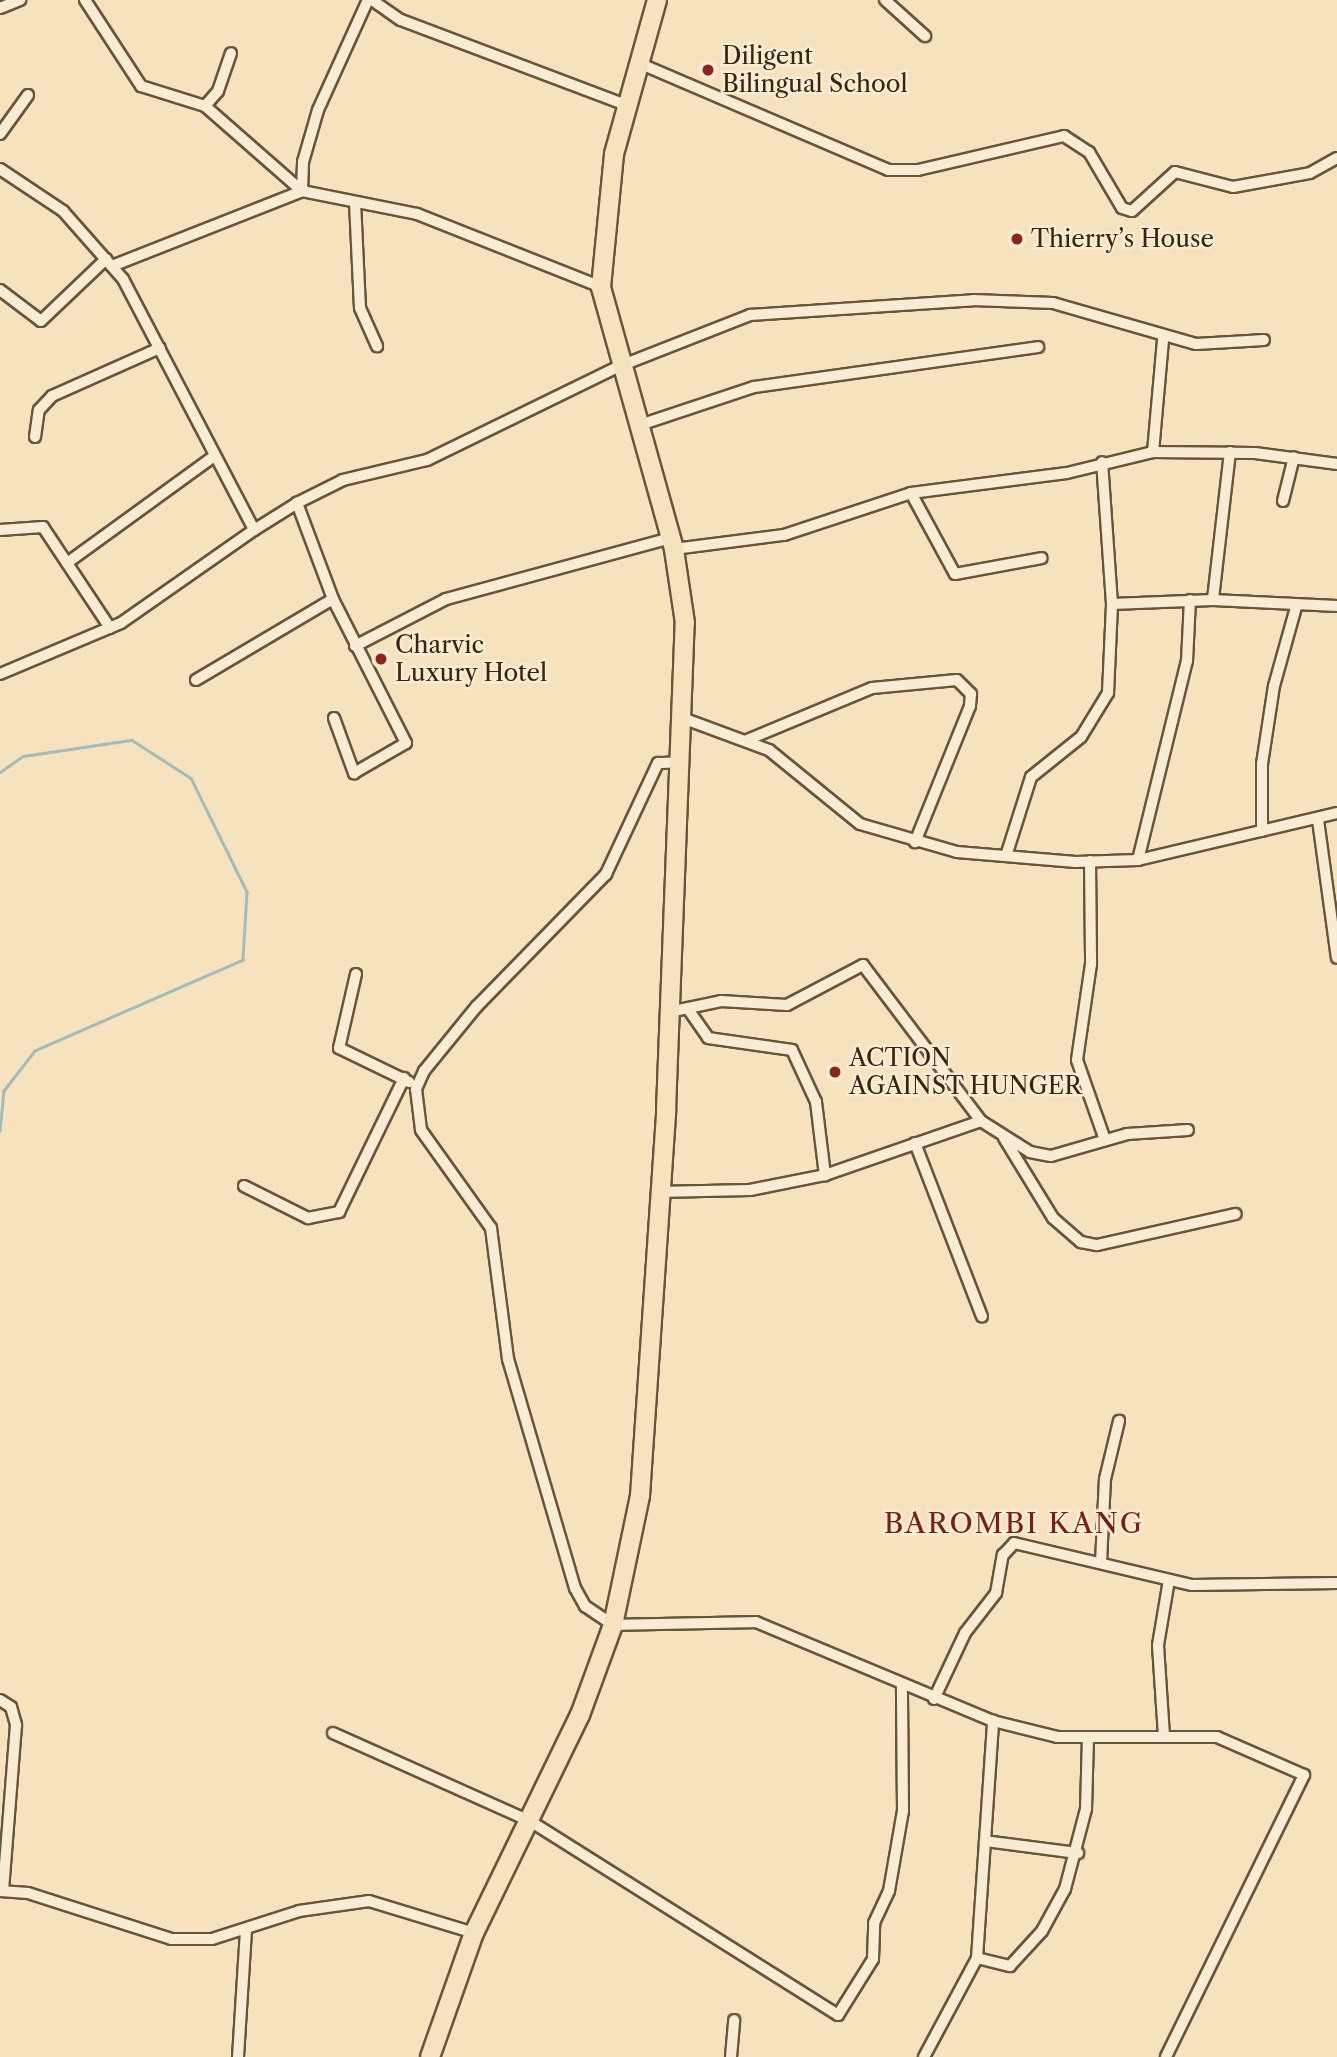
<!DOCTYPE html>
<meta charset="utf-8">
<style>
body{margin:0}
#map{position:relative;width:1337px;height:2057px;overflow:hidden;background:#f6e2bd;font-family:"Libre Caslon Text",serif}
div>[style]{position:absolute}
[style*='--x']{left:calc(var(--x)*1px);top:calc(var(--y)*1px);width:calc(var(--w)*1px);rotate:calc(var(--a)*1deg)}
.stream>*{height:2.5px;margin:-1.25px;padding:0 1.25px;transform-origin:1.25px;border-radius:1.25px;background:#a0bcbb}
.roads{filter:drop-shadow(2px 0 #68543b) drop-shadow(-2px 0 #68543b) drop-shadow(0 2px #68543b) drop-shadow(0 -2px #68543b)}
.minor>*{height:10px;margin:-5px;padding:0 5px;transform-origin:5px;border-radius:5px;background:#f9ecd4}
.trunk>*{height:18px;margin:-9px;padding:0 9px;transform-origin:9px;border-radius:9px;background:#f6e2bd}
.dots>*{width:19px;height:19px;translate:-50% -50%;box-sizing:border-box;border:4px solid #f9ecd4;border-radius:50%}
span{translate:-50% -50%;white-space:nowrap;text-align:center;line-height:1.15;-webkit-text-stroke:5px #f9ecd4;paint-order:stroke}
.poi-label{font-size:24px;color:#382510}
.left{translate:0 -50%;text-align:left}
.quarter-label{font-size:28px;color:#7a1f14;letter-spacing:2px}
</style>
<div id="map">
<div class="stream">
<div style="--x:0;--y:772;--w:28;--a:-35"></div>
<div style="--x:23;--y:756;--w:110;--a:-8.4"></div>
<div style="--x:132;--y:740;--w:70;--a:32.8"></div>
<div style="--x:191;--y:778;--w:127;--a:63.8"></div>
<div style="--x:247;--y:892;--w:68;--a:93.4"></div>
<div style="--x:243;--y:960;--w:227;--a:156.4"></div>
<div style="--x:35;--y:1051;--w:51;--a:127.8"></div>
<div style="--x:4;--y:1091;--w:40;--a:95.7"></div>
</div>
<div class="roads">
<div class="minor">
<div style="--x:85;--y:0;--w:103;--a:56.9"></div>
<div style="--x:141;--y:86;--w:67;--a:17.4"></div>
<div style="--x:205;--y:106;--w:129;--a:41.2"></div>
<div style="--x:302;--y:191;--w:117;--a:11.3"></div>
<div style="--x:417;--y:214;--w:198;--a:21.6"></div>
<div style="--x:372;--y:0;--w:35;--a:35"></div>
<div style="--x:401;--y:20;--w:243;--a:20.7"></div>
<div style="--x:885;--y:0;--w:54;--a:42"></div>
<div style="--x:0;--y:8;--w:22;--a:-22"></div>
<div style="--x:641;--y:64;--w:269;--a:23.2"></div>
<div style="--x:888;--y:170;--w:30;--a:0"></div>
<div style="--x:918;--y:170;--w:150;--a:-13.1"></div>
<div style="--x:1064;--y:136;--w:30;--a:33"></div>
<div style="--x:1089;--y:152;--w:65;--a:59.5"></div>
<div style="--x:1122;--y:208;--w:10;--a:17"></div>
<div style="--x:1132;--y:211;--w:58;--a:-42.2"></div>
<div style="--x:1175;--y:172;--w:60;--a:14.5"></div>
<div style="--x:1233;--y:187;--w:78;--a:-10.3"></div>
<div style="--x:1310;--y:173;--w:31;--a:-29"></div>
<div style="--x:205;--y:106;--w:20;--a:-49"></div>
<div style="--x:218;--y:91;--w:40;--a:-71.1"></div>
<div style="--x:0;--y:134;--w:48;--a:-54.3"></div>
<div style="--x:0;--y:169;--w:76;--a:33.7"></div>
<div style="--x:63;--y:211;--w:91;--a:48.6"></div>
<div style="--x:123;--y:279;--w:283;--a:62.4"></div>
<div style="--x:254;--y:530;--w:51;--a:-32.1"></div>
<div style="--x:355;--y:202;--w:106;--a:87.3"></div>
<div style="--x:360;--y:308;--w:42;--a:65.9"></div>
<div style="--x:112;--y:266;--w:204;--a:-21.5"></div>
<div style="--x:302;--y:191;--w:29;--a:-88"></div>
<div style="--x:303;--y:162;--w:54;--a:-73.9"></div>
<div style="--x:318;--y:110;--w:121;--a:-65.6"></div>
<div style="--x:0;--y:290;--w:51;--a:37.1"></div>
<div style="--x:41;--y:321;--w:90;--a:-43.6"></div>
<div style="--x:637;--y:426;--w:123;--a:-18.4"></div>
<div style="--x:754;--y:387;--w:287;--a:-8"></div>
<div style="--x:35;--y:437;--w:27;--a:-82"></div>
<div style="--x:39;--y:410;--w:19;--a:-47"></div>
<div style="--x:52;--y:396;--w:118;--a:-24"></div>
<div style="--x:1153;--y:452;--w:113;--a:-84.9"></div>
<div style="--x:1230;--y:452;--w:149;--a:96.6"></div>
<div style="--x:1213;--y:600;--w:124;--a:2.8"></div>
<div style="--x:911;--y:493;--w:92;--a:61.5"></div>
<div style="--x:955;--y:574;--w:88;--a:-10.4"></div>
<div style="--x:1283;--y:501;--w:45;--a:-76"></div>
<div style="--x:0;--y:530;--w:43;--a:-4"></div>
<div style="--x:43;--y:527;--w:121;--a:56.4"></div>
<div style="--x:674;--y:549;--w:111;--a:-7.3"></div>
<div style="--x:784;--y:535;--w:134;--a:-18.3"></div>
<div style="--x:911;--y:493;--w:157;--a:-7.3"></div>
<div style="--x:1067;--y:473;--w:89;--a:-13.7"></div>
<div style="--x:1153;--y:452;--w:102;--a:0.6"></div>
<div style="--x:1255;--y:453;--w:83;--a:7.6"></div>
<div style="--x:67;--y:563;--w:180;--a:-36"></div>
<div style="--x:1112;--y:604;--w:101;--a:-2.3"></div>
<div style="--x:355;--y:646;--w:102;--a:-27.3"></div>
<div style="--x:446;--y:599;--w:232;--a:-15.2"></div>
<div style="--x:0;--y:674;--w:131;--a:-22.9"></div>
<div style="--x:121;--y:623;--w:162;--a:-35"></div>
<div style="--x:196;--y:680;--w:159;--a:-30.6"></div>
<div style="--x:334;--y:718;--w:59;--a:70"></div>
<div style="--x:354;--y:773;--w:60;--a:-30"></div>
<div style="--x:406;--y:743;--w:161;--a:-116.9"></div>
<div style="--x:333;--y:599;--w:103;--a:-110.6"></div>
<div style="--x:297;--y:503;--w:51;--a:-26.6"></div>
<div style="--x:343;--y:480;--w:86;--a:-13.4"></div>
<div style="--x:427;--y:460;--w:215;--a:-26"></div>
<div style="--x:620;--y:366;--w:140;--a:-21.4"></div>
<div style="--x:750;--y:315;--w:224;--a:-3.8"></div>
<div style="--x:973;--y:300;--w:80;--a:2.1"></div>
<div style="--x:1053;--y:303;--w:149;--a:16"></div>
<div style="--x:1196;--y:344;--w:68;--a:-3.4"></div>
<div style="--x:685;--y:719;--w:90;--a:20.3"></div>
<div style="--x:769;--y:750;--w:117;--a:39.1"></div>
<div style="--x:860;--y:824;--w:101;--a:16.1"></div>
<div style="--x:957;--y:852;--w:119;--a:4.8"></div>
<div style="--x:1076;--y:862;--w:62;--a:-1.8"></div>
<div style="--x:1138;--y:860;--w:204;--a:-13.3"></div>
<div style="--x:747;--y:740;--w:135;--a:-22.6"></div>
<div style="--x:872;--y:688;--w:85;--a:-5.4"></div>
<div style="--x:957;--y:680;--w:20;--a:45"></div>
<div style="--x:971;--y:694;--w:12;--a:95"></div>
<div style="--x:970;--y:706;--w:147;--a:112"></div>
<div style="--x:680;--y:762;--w:22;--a:177"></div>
<div style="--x:658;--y:763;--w:123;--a:115.1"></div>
<div style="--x:606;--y:874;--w:185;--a:134.3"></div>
<div style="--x:477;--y:1006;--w:84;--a:129.2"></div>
<div style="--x:424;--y:1071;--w:20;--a:114"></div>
<div style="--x:416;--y:1089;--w:41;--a:83"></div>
<div style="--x:421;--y:1130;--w:120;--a:54.5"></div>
<div style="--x:491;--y:1228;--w:132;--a:82.6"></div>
<div style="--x:508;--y:1359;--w:239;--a:73.7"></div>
<div style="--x:575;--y:1588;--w:21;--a:61"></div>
<div style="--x:585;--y:1606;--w:34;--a:34"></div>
<div style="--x:613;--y:1625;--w:143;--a:-1.2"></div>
<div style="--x:756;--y:1622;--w:257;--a:22.7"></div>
<div style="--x:993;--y:1721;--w:66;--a:14"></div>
<div style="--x:1057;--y:1737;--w:160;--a:0"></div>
<div style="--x:1217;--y:1737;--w:95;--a:23.6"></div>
<div style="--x:1304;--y:1775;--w:314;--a:116.1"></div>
<div style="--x:1318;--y:820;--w:139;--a:82.2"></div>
<div style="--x:1262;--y:831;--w:67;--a:-90"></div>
<div style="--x:1262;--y:764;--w:79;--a:-81.3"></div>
<div style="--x:1274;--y:686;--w:82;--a:-74.4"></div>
<div style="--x:1006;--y:856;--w:83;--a:-72.4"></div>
<div style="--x:1031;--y:777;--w:64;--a:-38.7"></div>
<div style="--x:1081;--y:737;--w:52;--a:-58.5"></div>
<div style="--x:1108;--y:693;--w:89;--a:-87.4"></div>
<div style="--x:1112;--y:604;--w:142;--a:-94"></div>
<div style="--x:1138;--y:860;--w:205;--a:-76.2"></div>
<div style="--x:1187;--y:661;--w:61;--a:-87.2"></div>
<div style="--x:1090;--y:861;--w:103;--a:89.4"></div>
<div style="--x:1091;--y:964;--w:97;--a:98.3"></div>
<div style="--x:1077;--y:1060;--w:85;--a:70.7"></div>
<div style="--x:356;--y:974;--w:76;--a:102.9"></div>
<div style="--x:339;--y:1048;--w:78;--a:25.9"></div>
<div style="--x:688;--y:1009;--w:35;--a:55"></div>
<div style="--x:708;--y:1038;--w:85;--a:8.1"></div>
<div style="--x:792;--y:1050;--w:57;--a:65.2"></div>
<div style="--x:816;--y:1102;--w:74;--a:83"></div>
<div style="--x:669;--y:1012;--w:53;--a:-11.9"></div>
<div style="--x:721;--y:1001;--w:66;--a:3.5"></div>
<div style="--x:787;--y:1005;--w:86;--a:-27.8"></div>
<div style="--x:863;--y:965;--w:196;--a:52.9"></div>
<div style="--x:1004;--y:1138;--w:94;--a:58.5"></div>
<div style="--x:1053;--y:1218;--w:37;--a:41"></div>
<div style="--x:1081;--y:1242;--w:16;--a:11"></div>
<div style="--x:1097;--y:1245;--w:142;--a:-12.6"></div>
<div style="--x:915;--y:1143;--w:186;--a:68.9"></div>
<div style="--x:244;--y:1186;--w:72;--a:26.6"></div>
<div style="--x:308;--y:1218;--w:32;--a:-11"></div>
<div style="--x:339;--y:1212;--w:149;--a:-64.1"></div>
<div style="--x:657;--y:1192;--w:93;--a:-1.2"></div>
<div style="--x:750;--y:1190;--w:76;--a:-11.3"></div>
<div style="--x:825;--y:1175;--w:165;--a:-19.1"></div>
<div style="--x:981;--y:1121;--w:58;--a:32.3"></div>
<div style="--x:1030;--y:1152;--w:21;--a:11"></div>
<div style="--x:1051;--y:1156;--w:79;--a:-16.1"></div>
<div style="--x:1127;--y:1134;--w:61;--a:-3.8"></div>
<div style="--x:1101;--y:1563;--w:84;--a:-87.3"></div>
<div style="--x:1105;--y:1479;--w:60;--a:-76.4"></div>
<div style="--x:934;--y:1699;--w:73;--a:-64.8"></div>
<div style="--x:965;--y:1633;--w:51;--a:-52.2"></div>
<div style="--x:996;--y:1593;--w:39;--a:-80"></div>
<div style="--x:1003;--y:1555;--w:16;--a:-47"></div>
<div style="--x:1014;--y:1543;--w:183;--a:13.3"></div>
<div style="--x:1192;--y:1585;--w:145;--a:-0.8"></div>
<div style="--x:0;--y:1700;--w:13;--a:32"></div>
<div style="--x:11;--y:1707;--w:19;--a:74"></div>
<div style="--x:16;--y:1725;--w:165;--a:94.5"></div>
<div style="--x:333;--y:1733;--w:216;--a:24.1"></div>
<div style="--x:530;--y:1821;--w:364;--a:32.2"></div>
<div style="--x:838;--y:2015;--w:66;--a:-58"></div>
<div style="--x:873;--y:1959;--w:36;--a:-88"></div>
<div style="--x:874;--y:1923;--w:35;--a:-65"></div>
<div style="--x:889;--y:1891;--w:81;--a:-80.1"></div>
<div style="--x:903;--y:1811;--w:126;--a:-90.5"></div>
<div style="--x:1164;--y:1736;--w:91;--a:-93.8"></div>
<div style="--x:1158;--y:1645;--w:66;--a:-80.4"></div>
<div style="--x:985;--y:1841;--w:94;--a:7.4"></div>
<div style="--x:0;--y:1891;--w:28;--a:4"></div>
<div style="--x:28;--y:1893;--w:150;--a:17.8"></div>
<div style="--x:171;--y:1939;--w:41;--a:0"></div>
<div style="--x:212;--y:1939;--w:91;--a:-17.8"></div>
<div style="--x:299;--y:1911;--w:71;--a:-8.1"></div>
<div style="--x:369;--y:1901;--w:110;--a:16.9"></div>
<div style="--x:977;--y:1958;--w:34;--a:14"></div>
<div style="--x:1010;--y:1966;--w:47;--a:-47.6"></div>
<div style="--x:1042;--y:1931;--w:48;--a:-61.3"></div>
<div style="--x:1065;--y:1889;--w:83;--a:-75.3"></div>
<div style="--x:1086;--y:1809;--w:70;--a:-88.4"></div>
<div style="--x:238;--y:2057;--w:127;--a:-86.4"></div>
<div style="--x:731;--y:2057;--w:37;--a:-85"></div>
<div style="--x:924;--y:2057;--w:112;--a:-61.8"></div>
<div style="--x:977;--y:1958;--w:238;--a:-86.1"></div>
</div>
<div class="trunk">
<div style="--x:430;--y:2057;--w:132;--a:-70.5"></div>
<div style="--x:474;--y:1933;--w:242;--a:-64.1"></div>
<div style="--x:580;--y:1715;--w:96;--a:-69.9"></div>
<div style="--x:613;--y:1625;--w:132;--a:-78.2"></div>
<div style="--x:640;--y:1496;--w:387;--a:-86.1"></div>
<div style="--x:666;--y:1110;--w:487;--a:-87.8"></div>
<div style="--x:685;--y:623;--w:75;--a:-98.5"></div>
<div style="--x:674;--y:549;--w:272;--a:-105.6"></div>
<div style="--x:601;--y:287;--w:134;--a:-84.4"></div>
<div style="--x:614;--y:154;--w:160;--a:-74.4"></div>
</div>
</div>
<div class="dots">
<div style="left:708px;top:70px;background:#8f2418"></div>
<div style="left:1017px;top:239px;background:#8f2418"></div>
<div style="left:381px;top:659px;background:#8f2418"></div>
<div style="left:835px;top:1072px;background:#8f2418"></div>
</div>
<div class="poi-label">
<span class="left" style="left:722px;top:70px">Diligent<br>Bilingual School</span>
<span class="left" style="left:1031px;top:239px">Thierry’s House</span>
<span class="left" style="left:395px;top:659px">Charvic<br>Luxury Hotel</span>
<span class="left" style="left:849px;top:1072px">ACTION<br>AGAINST HUNGER</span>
</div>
<div class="quarter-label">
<span style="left:1014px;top:1523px">BAROMBI KANG</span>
</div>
</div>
